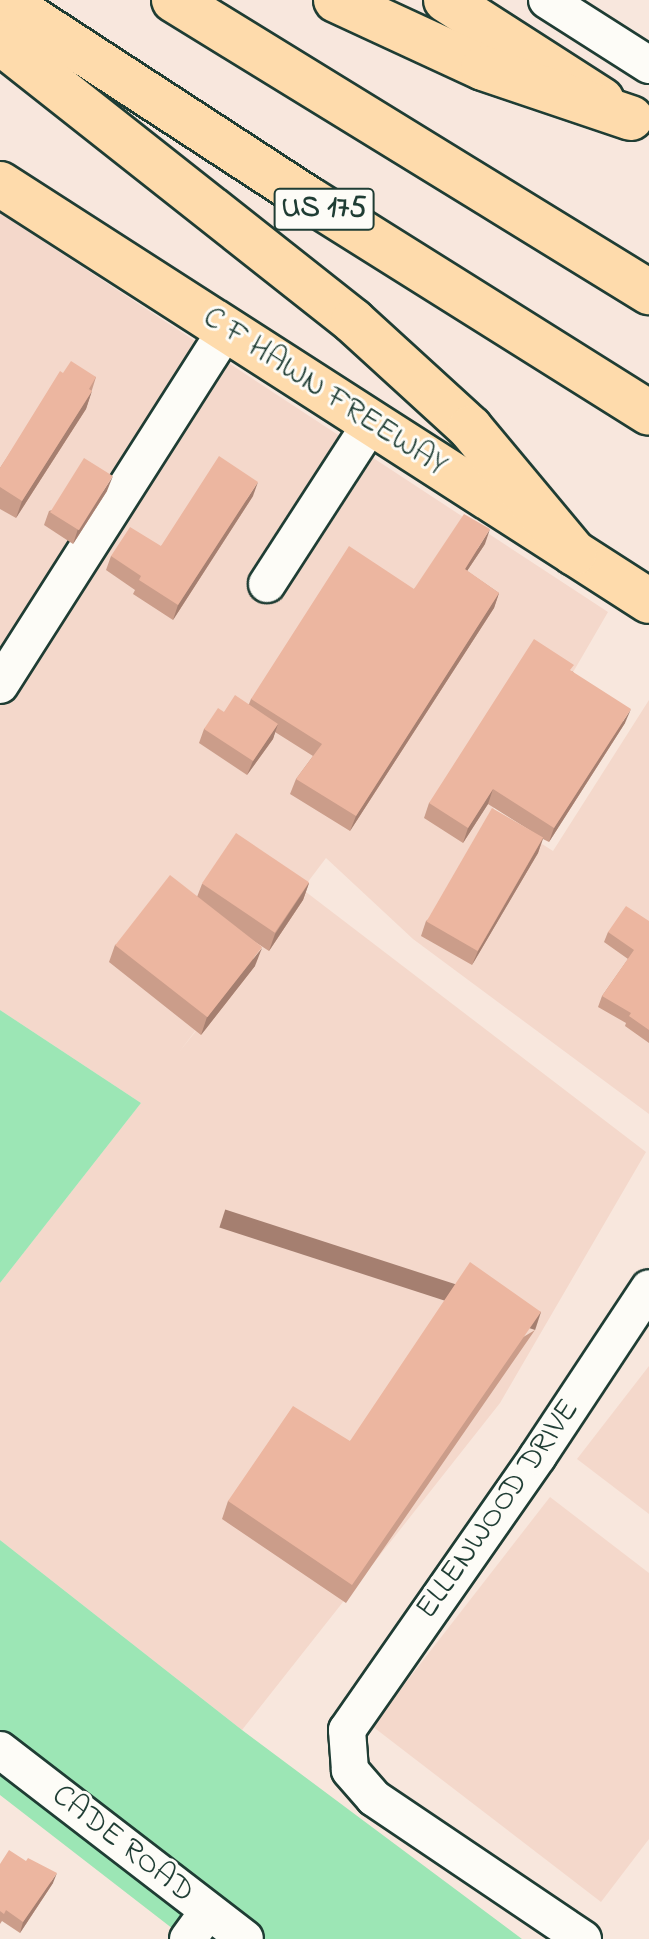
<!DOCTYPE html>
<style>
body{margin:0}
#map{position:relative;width:649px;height:1939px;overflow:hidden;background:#f8e7dd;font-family:"Indie Flower",sans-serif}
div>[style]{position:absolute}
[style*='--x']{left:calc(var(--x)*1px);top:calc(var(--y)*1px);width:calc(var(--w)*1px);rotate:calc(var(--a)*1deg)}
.built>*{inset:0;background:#f4d8cb}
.green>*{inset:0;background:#9ce6b5}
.roads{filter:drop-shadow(2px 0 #1f3d34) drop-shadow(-2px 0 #1f3d34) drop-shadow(0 2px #1f3d34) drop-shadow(0 -2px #1f3d34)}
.minor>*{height:36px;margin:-18px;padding:0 18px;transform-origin:18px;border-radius:18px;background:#fdfcf7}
.major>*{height:44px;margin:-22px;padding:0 22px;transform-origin:22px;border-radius:22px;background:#fedbac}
.highway>*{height:44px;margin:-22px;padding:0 22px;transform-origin:22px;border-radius:22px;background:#fedbac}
.wall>*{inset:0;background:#cb9d8a}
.shaded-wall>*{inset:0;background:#a57f70;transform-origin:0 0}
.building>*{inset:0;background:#ecb6a0;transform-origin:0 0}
span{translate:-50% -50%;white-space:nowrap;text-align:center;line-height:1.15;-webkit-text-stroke:6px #fdfcf7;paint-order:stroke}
.shield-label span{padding:2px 6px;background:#fdfcf7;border:2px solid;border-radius:6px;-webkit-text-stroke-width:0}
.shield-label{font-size:30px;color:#1f3d34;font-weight:700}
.street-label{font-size:32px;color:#1f3d34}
</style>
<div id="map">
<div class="built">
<div style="clip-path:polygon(0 213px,608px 612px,492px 812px,553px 851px,649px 700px,649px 1114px,413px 939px,326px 858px,180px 1051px,306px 892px,646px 1152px,500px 1403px,242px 1730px,0 1540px,0 1283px,141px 1103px,0 1010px)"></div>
<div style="clip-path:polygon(649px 1366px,649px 1514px,577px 1459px)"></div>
<div style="clip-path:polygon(550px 1497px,649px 1573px,649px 1839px,601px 1902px,372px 1726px)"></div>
</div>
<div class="green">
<div style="clip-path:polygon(0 1010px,141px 1103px,0 1283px)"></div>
<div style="clip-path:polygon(0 1540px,242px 1730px,522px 1939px,186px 1939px,0 1795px)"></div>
</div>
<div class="roads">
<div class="minor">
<div style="--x:547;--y:0;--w:121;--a:32.5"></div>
<div style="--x:267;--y:584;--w:192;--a:-57.1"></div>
<div style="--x:0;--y:685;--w:421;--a:-57.5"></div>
<div style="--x:0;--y:1750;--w:309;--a:37.6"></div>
<div style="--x:188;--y:1939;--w:34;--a:-54"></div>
<div style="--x:583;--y:1939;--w:252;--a:-146"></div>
<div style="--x:374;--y:1798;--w:37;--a:-131"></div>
<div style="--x:350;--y:1770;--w:40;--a:-94.3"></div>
<div style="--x:347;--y:1730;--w:334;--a:-55.1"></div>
<div style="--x:538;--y:1456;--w:201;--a:-56.5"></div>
</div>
<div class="major">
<div style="--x:446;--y:0;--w:185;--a:32.7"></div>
<div style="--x:0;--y:184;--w:771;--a:32.72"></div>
</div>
<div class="highway">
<div style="--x:3;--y:0;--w:366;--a:33.1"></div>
<div style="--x:310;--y:200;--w:400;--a:32.1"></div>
<div style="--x:174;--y:0;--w:558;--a:31.58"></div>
<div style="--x:336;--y:0;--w:162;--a:24.8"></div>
<div style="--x:483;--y:68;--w:156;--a:18.7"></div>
<div style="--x:0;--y:42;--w:450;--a:38.3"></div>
<div style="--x:353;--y:321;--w:159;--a:42.4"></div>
<div style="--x:470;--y:428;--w:163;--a:50.2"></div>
</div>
</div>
<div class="wall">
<div style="clip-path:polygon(63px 373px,96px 377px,86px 409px,16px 518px,0 509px,0 468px)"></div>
<div style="clip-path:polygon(107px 491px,73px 544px,44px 525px,49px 511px)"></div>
<div style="clip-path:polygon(253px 496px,173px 620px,133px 594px,135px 590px,106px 570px,111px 556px,161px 546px)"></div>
<div style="clip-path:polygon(485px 544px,467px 571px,499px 593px,494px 608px,350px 831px,290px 794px,296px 779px,313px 756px,275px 732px,273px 739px,247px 775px,199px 743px,204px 729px,224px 712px,249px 704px,251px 699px,414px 589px)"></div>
<div style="clip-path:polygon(572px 671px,625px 723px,549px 842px,543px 839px,538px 853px,472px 965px,421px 936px,426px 921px,534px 833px,488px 804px,463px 843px,424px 818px,429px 803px)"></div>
<div style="clip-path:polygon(309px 883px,303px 900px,269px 951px,249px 938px,255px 966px,201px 1035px,109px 962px,115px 945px,197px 897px,202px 884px)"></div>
<div style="clip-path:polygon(649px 921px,649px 1043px,625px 1026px,626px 1023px,598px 1007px,602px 996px,628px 959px,604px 942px,608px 932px)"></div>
<div style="clip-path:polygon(535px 1330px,346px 1603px,222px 1519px,228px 1501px,350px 1441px)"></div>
<div style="clip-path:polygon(0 1864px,53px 1883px,20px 1933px,2px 1921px,0 1924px)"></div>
</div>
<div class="shaded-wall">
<div style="clip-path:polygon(92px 391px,86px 409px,16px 518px,22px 501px)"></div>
<div style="clip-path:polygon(113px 476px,107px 491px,73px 544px,78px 529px)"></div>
<div style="clip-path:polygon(258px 482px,253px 496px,173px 620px,178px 605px)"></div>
<div style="clip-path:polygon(490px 529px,485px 544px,459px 583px,465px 569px)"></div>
<div style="clip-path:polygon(499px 593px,494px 608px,350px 831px,356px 816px)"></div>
<div style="clip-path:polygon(631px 709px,625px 723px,549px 842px,554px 828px)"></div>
<div style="clip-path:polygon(278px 724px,273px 739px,247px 775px,253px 761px)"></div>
<div style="clip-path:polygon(493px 789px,488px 804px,463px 843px,468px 828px)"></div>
<div style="clip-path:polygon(543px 838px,538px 853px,472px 965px,478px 951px)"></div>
<div style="clip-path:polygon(309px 883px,303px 900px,269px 951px,275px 934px)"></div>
<div style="clip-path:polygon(262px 948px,255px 966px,201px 1035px,207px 1017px)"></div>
<div style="left:541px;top:1312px;width:19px;height:332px;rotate:108deg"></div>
<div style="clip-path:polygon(57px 1873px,53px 1883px,20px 1933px,23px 1922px)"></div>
</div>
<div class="building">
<div style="clip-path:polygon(71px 361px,96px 377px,89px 389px,92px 391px,22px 501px,0 487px,0 468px,60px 371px,63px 373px)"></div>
<div style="clip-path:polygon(219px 456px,258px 482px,178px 605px,139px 580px,141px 576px,111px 556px,130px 527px,161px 546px)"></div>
<div style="left:84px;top:458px;width:34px;height:64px;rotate:32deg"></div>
<div style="clip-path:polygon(464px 514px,490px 529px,465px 569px,499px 593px,356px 816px,296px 779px,322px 744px,251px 699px,349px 546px,414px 589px)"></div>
<div style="clip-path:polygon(534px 639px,574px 665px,570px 670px,631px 709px,554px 828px,493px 789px,468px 828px,429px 803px)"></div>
<div style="clip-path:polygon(235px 695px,278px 724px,253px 761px,204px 729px,218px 708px,224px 712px)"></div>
<div style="left:492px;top:808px;width:59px;height:131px;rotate:30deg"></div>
<div style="left:236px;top:833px;width:88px;height:61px;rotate:34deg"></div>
<div style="left:170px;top:875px;width:117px;height:89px;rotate:38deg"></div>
<div style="clip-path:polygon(626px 906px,649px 921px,649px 1030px,629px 1016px,631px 1013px,602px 996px,634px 950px,608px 932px)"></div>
<div style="clip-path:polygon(470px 1262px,541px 1312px,352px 1585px,228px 1501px,293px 1406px,350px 1441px)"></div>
<div style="clip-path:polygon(9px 1850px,26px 1861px,28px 1858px,57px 1873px,23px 1922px,6px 1910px,4px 1914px,0 1911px,0 1864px)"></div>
</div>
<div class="shield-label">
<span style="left:324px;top:209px">US 175</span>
</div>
<div class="street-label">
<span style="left:324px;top:393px;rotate:33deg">C F HAWN FREEWAY</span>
<span style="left:499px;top:1510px;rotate:-55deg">ELLENWOOD DRIVE</span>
<span style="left:122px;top:1845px;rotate:38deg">CADE ROAD</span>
</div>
</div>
